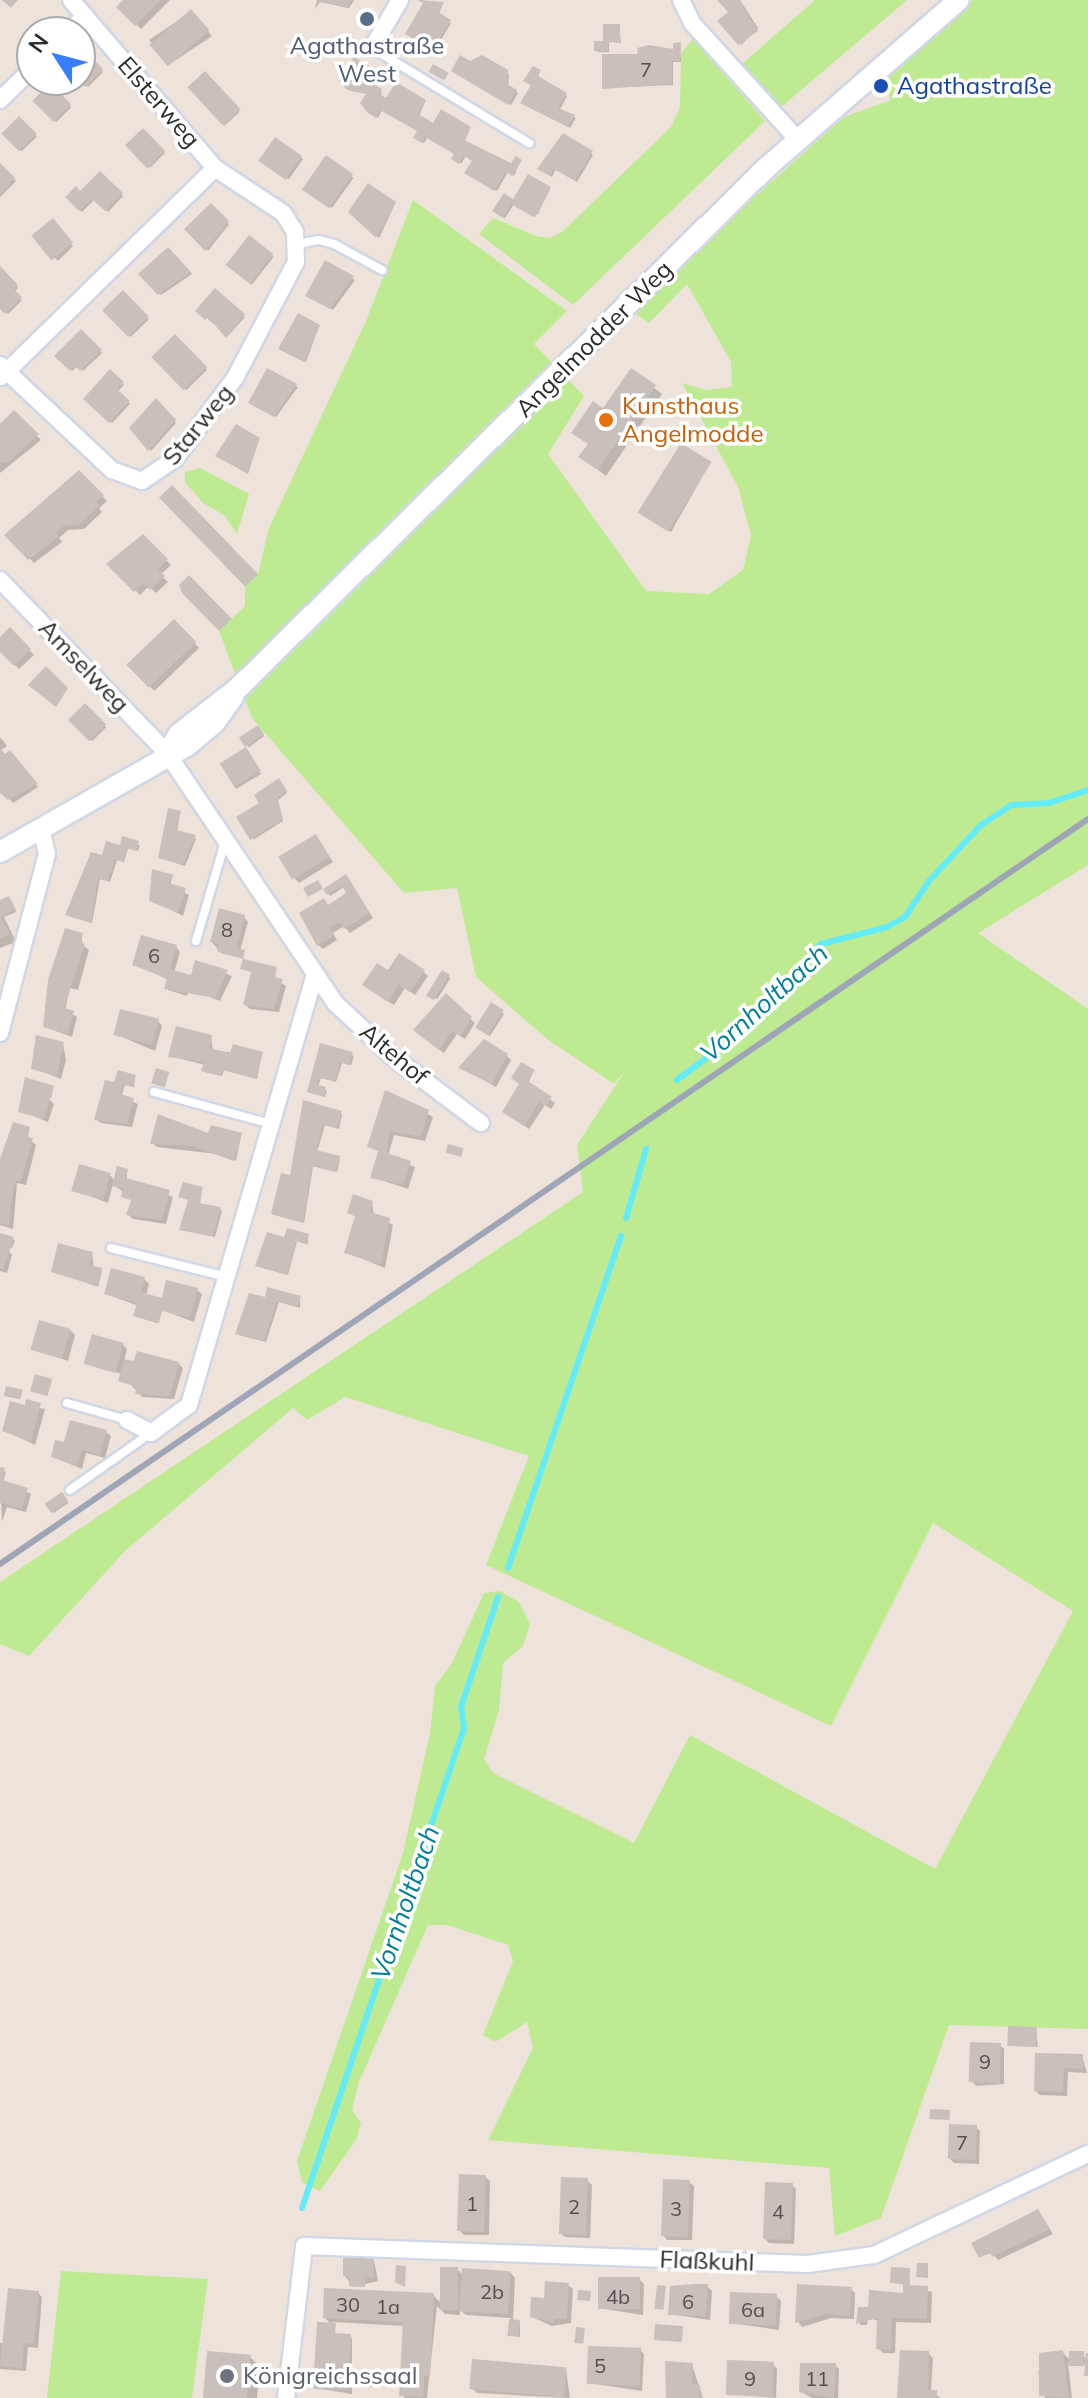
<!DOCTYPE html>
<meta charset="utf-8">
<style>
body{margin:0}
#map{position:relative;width:1088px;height:2398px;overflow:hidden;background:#eee3db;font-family:Mulish,sans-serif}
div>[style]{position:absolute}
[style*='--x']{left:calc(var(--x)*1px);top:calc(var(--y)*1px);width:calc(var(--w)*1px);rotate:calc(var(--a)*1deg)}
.green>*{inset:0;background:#beea92}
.shadow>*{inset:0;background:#0003;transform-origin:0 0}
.stream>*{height:6px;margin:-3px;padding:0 3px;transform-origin:3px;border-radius:3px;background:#63ebfa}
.building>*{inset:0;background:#c9c0bb;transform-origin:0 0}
.roads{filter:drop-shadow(2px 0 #d0d7e5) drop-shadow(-2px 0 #d0d7e5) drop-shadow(0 2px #d0d7e5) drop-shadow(0 -2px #d0d7e5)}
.service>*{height:8px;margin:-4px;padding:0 4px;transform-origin:4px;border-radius:4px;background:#fff}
.minor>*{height:16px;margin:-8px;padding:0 8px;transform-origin:8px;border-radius:8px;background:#fff}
.tertiary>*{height:20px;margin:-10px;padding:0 10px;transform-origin:10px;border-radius:10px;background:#fff}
.rail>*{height:6px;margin:-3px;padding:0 3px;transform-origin:3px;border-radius:3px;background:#9da5b7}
.dots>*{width:22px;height:22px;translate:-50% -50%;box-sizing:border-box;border:4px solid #fff;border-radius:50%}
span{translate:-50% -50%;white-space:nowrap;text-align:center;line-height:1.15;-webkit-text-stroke:7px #fff;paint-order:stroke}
.number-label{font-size:20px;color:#52504e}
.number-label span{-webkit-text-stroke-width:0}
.service-label{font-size:24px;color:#4e5e75}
.transit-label{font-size:24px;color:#164399}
.left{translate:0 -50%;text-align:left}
.street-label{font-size:24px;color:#2a2a2a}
.food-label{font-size:24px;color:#c56008}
.worship-label{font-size:24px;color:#5b616d}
.water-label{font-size:26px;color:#027e9a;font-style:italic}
.north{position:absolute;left:16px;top:16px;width:80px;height:80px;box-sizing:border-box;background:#fff;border:2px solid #aaa;border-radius:50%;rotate:306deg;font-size:22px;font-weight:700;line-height:32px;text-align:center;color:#2a2a2a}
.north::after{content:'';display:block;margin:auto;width:28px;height:36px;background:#377dff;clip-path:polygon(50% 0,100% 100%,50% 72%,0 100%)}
</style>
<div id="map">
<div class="green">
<div style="clip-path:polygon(815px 0,907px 0,780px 108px,742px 64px)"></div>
<div style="clip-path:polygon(973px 0,1088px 0,1088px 865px,978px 933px,1088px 1009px,1088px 2029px,949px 2025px,881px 2218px,835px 2236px,829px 2168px,488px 2140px,533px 2048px,527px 2022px,495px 2042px,483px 2035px,513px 1961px,508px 1945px,447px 1925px,428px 1925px,359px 2082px,352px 2110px,361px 2123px,356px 2140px,320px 2191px,302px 2182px,297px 2161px,403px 1853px,430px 1733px,435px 1686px,452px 1663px,484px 1593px,500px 1591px,519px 1602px,530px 1624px,523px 1646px,503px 1663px,499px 1710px,484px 1759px,493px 1773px,634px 1843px,690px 1735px,935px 1869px,1073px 1611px,933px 1523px,831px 1726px,486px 1565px,529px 1456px,345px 1397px,307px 1420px,293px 1408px,125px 1551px,29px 1656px,0 1644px,0 1582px,583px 1192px,577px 1145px,625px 1071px,614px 1084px,547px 1039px,476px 977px,457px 888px,404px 893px,252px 718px,219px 631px,245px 606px,245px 587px,258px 574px,269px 528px,366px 321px,413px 200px,567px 311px,534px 344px,584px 396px,548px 454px,646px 591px,709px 594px,743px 570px,751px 535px,738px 487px,682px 383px,706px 390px,732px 387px,731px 362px,687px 284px,649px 323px,636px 314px,722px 226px,844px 117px,891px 100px,885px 81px)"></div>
<div style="clip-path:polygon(693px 39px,765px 121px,573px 305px,479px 234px,493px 218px,536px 236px,551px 238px,563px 231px,671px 127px,680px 107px,681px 53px)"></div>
<div style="clip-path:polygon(200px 468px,249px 494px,237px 534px,224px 515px,203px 503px,185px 482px,185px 472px)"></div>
<div style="clip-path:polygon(61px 2271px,208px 2279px,192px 2398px,47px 2398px)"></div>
</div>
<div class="shadow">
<div style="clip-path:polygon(126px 0,170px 0,141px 29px,119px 7px)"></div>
<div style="clip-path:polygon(317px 0,354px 0,349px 8px,320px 2px,315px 9px)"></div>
<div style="clip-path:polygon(420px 0,443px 4px,438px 15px,451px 23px,435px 50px,409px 35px,425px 4px)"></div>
<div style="clip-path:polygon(719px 0,740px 0,758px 28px,741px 45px,720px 21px,730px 12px)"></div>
<div style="clip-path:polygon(191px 12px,212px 36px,170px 64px,149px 40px)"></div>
<div style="clip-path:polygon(619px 26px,621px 43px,609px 42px,609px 52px,597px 52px)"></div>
<div style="clip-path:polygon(680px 44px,681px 62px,673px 62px,673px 85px,604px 88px,640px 56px,675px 51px)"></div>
<div style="clip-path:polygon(85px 54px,103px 72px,88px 87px,80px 79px)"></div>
<div style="clip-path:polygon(470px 63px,509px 74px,508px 87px,518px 93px,511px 105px,455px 72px)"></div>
<div style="clip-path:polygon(539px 72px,538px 78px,567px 96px,559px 111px,576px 118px,570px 128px,524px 104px)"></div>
<div style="left:205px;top:73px;width:52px;height:21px;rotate:48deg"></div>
<div style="clip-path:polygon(379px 74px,374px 87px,382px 92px,380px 97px,425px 102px,419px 116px,434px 126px,470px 129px,464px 142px,512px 166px,520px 161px,514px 176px,508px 172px,497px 191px,468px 174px,474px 161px,466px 156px,461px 164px,456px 154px,428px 137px,424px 143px,418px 140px,420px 132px,382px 110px,378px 118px,372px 114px,368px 94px,351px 91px)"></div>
<div style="left:50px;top:86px;width:30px;height:21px;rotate:45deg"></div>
<div style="left:19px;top:118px;width:26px;height:21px;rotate:47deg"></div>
<div style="left:143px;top:131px;width:31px;height:21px;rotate:45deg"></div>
<div style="clip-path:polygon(564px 136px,593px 155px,577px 182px,556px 169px,552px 177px,541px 170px)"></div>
<div style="left:276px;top:140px;width:33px;height:25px;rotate:35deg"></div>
<div style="left:326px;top:158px;width:34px;height:37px;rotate:36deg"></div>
<div style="clip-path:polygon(0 166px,16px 181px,0 197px)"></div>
<div style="clip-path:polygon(100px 173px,123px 196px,108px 212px,95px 199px,82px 212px,67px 197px,80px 193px)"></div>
<div style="clip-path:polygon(550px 189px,535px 217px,514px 204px,505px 218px,496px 213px,514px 201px)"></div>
<div style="clip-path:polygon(395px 204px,379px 238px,351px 212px)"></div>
<div style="clip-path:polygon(211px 206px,229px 224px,208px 251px,187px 229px)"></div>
<div style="clip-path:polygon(53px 221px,73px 246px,58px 261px,36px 238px)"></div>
<div style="left:249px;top:238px;width:31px;height:35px;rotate:38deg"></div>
<div style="clip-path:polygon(168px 249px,192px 274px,161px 295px,141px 274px)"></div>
<div style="clip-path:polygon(326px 263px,355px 280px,333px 310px,310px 297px)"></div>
<div style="clip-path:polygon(0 269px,18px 288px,14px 292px,22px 300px,8px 314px,0 306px)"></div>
<div style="left:216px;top:291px;width:39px;height:26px;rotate:42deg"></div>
<div style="left:123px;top:293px;width:37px;height:25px;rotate:46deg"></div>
<div style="clip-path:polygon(319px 326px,306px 362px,282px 350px)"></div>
<div style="clip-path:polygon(81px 332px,102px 353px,83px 371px,78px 366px,72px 371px,57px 356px)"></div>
<div style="left:175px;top:337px;width:46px;height:29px;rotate:46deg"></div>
<div style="clip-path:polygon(631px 370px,662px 394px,606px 476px,581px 457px,589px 445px,574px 432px,604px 410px)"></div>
<div style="clip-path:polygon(268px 371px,298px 387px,276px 417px,252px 404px)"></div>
<div style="clip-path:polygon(110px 372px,124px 385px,117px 392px,130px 404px,112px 423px,86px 399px)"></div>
<div style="clip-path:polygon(156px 401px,176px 423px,151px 451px,132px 429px)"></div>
<div style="clip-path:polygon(14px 413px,41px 440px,0 473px,0 427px)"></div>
<div style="clip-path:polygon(259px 439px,248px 474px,219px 457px)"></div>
<div style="clip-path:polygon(710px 463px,671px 532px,643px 515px)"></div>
<div style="clip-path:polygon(79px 472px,107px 501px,99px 508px,102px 512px,84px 529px,68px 530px,59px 538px,62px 542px,34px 563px,7px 535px)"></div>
<div style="clip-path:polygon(143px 536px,171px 565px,160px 575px,168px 582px,156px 593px,149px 586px,140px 595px,109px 564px)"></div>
<div style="left:174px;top:622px;width:36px;height:62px;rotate:46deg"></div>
<div style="clip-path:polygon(10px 630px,34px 655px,19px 669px,0 649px,0 639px)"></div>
<div style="left:85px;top:706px;width:30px;height:20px;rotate:45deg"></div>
<div style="left:258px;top:728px;width:10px;height:19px;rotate:53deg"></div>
<div style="clip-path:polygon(0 737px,7px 746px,1px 750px,38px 787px,13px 803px,0 786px)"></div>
<div style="left:247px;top:751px;width:27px;height:29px;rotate:59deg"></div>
<div style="clip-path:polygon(281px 783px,287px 793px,278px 800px,283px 821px,253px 840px,262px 803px)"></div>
<div style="clip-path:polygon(180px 813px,177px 832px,196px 839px,185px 866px,161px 858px)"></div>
<div style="clip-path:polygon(316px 836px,333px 862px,299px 883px,295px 879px)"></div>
<div style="clip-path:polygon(140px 845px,138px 851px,128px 848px,124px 862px,117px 860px,110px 882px,100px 879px,92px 923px,69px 916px,103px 858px,121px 847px)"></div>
<div style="clip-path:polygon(172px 877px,170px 886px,189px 895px,183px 916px,151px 900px)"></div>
<div style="clip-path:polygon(346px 877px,373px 918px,350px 933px,344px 926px,333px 933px,337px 940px,323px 949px,318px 945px,329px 906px,349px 894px,344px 887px,330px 896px,326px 890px)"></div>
<div style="clip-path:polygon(11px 900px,16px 912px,4px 917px,16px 942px,0 948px,0 902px)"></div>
<div style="clip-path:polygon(244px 917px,248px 922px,240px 951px,244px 959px,221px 953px,212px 942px)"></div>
<div style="clip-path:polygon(82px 934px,82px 945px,89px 950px,78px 990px,70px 988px,65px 1010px,77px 1017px,72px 1037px,45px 1027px)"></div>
<div style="clip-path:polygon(176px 947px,180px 952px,174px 973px,192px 978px,196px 963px,232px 976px,220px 1001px,189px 989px,187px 996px,168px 990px,169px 980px,134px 964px)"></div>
<div style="clip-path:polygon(276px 969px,275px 979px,286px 986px,279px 1012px,250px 1009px,245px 1004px)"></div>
<div style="clip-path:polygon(423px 971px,428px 976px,415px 995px,405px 988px,394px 1005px,369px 989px,388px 973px)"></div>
<div style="left:443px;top:973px;width:9px;height:25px;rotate:32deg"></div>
<div style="clip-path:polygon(446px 996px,475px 1023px,465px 1039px,457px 1034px,444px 1053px,420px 1035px)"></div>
<div style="clip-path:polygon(492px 1005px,504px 1014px,490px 1036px,479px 1029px)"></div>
<div style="clip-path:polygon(158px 1021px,162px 1026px,155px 1051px,115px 1034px)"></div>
<div style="clip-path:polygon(211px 1037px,213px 1051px,262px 1054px,257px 1079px,224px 1070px,222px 1076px,205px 1072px,205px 1065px,170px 1056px)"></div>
<div style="clip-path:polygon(63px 1044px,66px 1060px,61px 1079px,33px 1068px)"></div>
<div style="clip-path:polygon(321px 1045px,354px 1056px,351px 1065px,342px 1063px,336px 1082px,321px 1078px,318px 1087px,327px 1091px,325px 1097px,309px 1091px)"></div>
<div style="clip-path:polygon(506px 1055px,511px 1060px,496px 1087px,461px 1068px)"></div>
<div style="clip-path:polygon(533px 1072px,528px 1084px,555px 1103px,551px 1109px,545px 1105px,529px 1129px,504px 1111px)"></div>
<div style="clip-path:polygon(135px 1077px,134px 1087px,125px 1085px,121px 1097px,138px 1104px,132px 1127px,101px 1123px,96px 1119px,116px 1084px)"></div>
<div style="clip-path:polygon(52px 1088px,52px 1097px,45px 1095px,54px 1104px,48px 1122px,21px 1111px)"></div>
<div style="clip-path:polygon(393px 1095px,433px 1117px,425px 1141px,394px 1135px,388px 1156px,415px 1167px,408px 1189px,372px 1177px,380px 1151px,369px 1147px)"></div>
<div style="clip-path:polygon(304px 1103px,342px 1115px,339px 1129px,325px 1125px,317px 1152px,340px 1159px,337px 1172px,313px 1166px,304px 1223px,273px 1214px,292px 1178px)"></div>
<div style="clip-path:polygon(159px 1117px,210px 1135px,241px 1135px,236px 1161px,225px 1155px,157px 1147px,152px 1143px)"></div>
<div style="clip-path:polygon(29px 1129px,28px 1139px,36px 1145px,26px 1185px,17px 1183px,13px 1229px,0 1225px,0 1166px,9px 1134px)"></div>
<div style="clip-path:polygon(127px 1171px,127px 1180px,173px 1197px,166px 1224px,133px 1219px,129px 1215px,133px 1200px,113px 1184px,108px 1203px,74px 1190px,110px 1175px,115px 1181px)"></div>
<div style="clip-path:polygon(202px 1189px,200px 1205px,222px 1211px,215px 1237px,181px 1230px,190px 1200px)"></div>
<div style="clip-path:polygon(372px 1203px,374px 1215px,393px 1225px,385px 1268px,346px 1252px,357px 1218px,349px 1212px)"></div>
<div style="clip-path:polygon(0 1235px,15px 1240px,12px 1248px,4px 1246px,12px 1255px,7px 1273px,0 1271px)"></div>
<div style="clip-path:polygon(308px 1236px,308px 1244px,297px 1241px,288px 1275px,259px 1267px,286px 1239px)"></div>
<div style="clip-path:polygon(92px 1254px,94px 1268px,102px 1271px,98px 1287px,53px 1271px)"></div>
<div style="clip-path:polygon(144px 1279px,149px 1284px,146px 1296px,163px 1300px,197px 1290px,202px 1294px,194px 1322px,160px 1309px,157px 1323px,137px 1317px,139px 1306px,106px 1294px)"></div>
<div style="clip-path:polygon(300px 1298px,300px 1308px,279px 1302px,266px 1342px,239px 1335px,267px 1299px)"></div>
<div style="clip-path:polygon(70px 1330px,75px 1335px,68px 1361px,33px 1349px)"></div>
<div style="clip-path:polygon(123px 1345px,127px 1349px,124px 1361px,178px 1363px,183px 1368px,174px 1399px,142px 1397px,122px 1374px,86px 1364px)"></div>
<div style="clip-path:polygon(12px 1403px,45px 1409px,35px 1445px,4px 1430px)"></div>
<div style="clip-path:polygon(106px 1432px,111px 1436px,105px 1458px,86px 1453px,82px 1469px,53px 1457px)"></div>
<div style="clip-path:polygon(0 1469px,6px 1472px,3px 1482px,31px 1494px,26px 1512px,7px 1507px,2px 1522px)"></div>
<div style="left:62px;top:1494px;width:11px;height:18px;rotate:56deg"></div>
<div style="clip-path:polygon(1036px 2029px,1038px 2047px,1010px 2045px)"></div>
<div style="clip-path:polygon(1000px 2045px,1004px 2049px,1004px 2084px,976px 2086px,972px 2081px)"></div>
<div style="clip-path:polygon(1037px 2055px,1082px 2056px,1087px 2073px,1068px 2072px,1067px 2096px,1040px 2095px,1036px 2091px)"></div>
<div style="clip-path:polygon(976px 2127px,980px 2131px,979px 2164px,954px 2163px,950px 2159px)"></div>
<div style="clip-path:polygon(485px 2177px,490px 2181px,489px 2235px,464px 2235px,459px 2230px)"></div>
<div style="clip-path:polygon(587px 2180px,592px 2185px,590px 2238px,565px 2237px,561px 2233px)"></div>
<div style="clip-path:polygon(689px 2182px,694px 2186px,692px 2240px,667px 2240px,663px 2235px)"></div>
<div style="clip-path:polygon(792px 2185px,796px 2189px,794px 2244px,769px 2243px,765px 2239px)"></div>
<div style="clip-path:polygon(1038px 2211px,1053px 2234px,998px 2260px,992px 2253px,981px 2256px)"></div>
<div style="clip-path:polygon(374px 2260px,378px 2281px,353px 2287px,345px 2276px)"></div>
<div style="clip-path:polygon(457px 2269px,463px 2275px,511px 2273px,515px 2278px,513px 2321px,520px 2323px,520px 2337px,510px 2335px,511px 2318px,466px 2315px,460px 2310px,460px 2315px,445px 2314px,437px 2306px,427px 2398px,404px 2398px,404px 2326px,332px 2322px,336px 2335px,352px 2338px,352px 2394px,315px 2388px,332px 2325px,325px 2318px,433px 2295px,440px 2302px)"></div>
<div style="clip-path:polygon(909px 2270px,910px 2287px,932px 2292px,931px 2323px,896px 2322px,895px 2353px,883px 2353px,878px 2348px,879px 2322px,868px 2316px,867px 2325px,860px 2325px,859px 2309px,904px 2296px,905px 2285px,892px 2282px)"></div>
<div style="clip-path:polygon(639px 2279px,644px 2284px,643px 2315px,598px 2308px)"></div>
<div style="clip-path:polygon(568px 2285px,573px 2289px,571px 2323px,552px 2326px,532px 2317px)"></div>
<div style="clip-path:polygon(707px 2286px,712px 2291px,710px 2320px,670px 2314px)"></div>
<div style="clip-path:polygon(799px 2286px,851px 2289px,855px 2293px,854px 2319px,831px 2318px,802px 2327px,798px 2322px)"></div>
<div style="clip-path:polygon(38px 2293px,42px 2297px,38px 2348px,28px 2347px,26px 2371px,0 2369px,0 2343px,6px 2343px)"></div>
<div style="clip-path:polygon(776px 2296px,781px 2301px,779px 2330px,731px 2323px)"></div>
<div style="clip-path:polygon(640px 2350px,644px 2354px,642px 2391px,589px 2383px)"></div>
<div style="clip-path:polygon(1062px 2352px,1070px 2360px,1083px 2353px,1088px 2365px,1068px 2363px,1072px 2398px,1045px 2398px,1038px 2372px)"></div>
<div style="clip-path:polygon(928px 2353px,933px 2358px,931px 2392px,941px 2398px,900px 2398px)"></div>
<div style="clip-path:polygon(250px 2357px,260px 2367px,257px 2398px,205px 2398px)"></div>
<div style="clip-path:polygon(773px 2364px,777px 2369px,776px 2398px,727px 2394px)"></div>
<div style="clip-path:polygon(692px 2365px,703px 2398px,667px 2398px)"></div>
<div style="clip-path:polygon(835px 2365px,839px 2369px,838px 2398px,812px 2398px,801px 2392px)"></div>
<div style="clip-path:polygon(566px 2370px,570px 2398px,477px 2393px,472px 2388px)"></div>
</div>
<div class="stream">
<div style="--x:677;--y:1080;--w:75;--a:-36.9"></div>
<div style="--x:737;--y:1035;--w:124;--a:-47.3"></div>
<div style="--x:821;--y:944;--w:68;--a:-14.4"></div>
<div style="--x:887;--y:927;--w:21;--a:-29"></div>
<div style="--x:905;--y:917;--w:43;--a:-56.3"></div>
<div style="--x:929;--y:881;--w:76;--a:-47.1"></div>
<div style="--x:981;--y:825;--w:37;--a:-33"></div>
<div style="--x:1012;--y:805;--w:37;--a:-3"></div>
<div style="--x:1049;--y:803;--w:41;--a:-18.4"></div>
<div style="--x:626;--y:1218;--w:72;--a:-73.8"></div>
<div style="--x:508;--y:1568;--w:351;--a:-71.2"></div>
<div style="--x:302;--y:2208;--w:507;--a:-71.35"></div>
<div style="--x:464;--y:1728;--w:21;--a:-98"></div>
<div style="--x:461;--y:1707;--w:116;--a:-71.4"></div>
</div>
<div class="building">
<div style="clip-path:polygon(2px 0,18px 0,11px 8px)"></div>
<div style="clip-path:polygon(123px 0,161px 0,135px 26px,116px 7px)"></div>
<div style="clip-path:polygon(316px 0,352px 0,347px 8px)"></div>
<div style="clip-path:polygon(417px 0,444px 2px,438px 12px,451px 20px,432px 50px,405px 34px,423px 3px)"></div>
<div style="clip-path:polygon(717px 0,739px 0,758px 31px,738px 45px,717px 21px,728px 12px)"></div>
<div style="left:191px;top:9px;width:28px;height:55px;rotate:49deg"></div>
<div style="clip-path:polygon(603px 24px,620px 24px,620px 42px,608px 42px,608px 51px,594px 51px,594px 41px,603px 41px)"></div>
<div style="clip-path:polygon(681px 42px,680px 61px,672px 61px,672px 84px,602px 89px,602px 54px,638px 54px,637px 48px,649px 45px,673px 49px,673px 43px)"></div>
<div style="clip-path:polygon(85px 51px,103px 69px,85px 87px,80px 81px)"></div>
<div style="clip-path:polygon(460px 55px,470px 61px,482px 55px,508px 70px,507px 84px,517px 90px,508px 105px,451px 71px)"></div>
<div style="clip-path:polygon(354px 57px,380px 72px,373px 84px,382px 89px,379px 94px,386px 98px,396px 82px,426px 100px,418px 114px,425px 118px,433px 123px,441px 109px,471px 127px,464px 140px,511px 163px,516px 156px,522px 160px,512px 176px,506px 172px,494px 191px,464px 173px,472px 161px,464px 156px,459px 164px,451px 159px,454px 154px,425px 137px,422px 143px,413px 138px,417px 131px,380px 110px,376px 118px,368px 113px,360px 103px,366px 94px,347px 90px,339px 81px)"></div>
<div style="left:433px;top:64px;width:18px;height:9px;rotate:29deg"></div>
<div style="clip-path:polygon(533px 66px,541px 70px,538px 76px,567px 93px,558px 108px,575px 115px,568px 127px,520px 103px,531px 85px,523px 81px)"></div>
<div style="left:205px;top:71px;width:52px;height:24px;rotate:47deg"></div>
<div style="left:50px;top:83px;width:30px;height:25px;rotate:45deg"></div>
<div style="left:19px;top:116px;width:25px;height:25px;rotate:45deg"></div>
<div style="left:143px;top:128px;width:32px;height:25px;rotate:46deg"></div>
<div style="clip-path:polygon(563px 133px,593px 151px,575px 181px,554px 169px,550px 176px,537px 169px)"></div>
<div style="left:275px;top:137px;width:33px;height:29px;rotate:35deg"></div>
<div style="left:326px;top:155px;width:33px;height:42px;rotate:35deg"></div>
<div style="clip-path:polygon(0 163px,15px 178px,0 194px)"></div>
<div style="clip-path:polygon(100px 171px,123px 193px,105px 211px,92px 199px,79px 211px,65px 197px,76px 186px,80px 191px)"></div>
<div style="clip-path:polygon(528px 174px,551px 187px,538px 214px,533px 217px,511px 204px,503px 218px,492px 211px,504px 193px,513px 199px)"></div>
<div style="clip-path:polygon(368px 183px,396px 202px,376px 238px,348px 212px)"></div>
<div style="clip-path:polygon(211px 203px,229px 221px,205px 251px,184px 229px)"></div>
<div style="left:53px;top:218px;width:32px;height:28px;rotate:51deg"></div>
<div style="left:249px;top:235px;width:31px;height:38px;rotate:38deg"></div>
<div style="clip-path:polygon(168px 247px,191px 272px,158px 295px,138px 274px)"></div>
<div style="clip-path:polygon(325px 260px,354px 276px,330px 309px,305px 296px)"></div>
<div style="clip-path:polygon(0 266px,18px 285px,14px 289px,22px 297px,5px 314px,0 309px)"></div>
<div style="clip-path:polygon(215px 288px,245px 314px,226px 338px,208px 317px,205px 320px,195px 311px)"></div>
<div style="left:123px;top:290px;width:37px;height:29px;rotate:46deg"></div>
<div style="clip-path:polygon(298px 313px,320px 325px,304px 362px,278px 349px)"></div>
<div style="clip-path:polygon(81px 329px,102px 350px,80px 371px,75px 366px,70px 371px,54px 356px)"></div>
<div style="left:175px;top:334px;width:46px;height:33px;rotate:46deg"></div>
<div style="clip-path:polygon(267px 368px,297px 384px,274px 417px,248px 403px)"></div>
<div style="clip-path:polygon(631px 368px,656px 385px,598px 470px,578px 457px,588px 444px,571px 433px,593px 401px,603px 408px)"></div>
<div style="clip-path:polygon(110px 369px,124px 382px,117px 389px,130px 401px,109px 423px,83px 399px)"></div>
<div style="clip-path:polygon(156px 398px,176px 420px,148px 451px,129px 428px)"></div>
<div style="clip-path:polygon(14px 410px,39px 434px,7px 463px,0 462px,0 424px)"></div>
<div style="clip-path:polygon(236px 424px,260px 438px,247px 473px,215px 456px)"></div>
<div style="left:681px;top:443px;width:36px;height:82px;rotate:32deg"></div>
<div style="clip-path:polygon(79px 470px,104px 495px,96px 502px,99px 506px,79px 525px,63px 526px,56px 533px,59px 536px,28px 560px,4px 535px)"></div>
<div style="left:172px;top:485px;width:124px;height:18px;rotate:46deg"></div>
<div style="clip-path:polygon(143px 534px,168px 559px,158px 569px,165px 576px,150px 590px,143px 583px,134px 592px,106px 564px)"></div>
<div style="clip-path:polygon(189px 575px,232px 619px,219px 631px,182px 593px,179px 585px)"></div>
<div style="left:174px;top:619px;width:32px;height:66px;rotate:46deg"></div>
<div style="clip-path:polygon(10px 627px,31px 649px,14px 666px,0 652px,0 637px)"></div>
<div style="clip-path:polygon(46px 666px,68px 688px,56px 707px,28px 685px)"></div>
<div style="left:85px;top:703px;width:30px;height:24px;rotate:45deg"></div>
<div style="left:258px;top:725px;width:11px;height:23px;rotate:56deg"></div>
<div style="left:246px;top:747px;width:28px;height:31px;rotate:58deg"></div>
<div style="clip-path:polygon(0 748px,5px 754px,10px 750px,38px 784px,8px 800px,0 793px)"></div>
<div style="clip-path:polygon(279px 778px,287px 791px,277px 798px,283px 819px,250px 840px,236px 817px,259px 803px,254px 795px)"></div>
<div style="clip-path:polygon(168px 808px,181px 811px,176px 830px,196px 835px,183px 865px,158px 858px)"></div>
<div style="left:316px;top:834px;width:27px;height:44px;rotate:59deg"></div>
<div style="clip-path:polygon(122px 836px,139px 841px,136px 851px,127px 848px,123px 862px,115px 859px,108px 881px,98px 878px,91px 923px,65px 915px,91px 852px,102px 855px,106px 841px,120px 845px)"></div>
<div style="clip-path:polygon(152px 869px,174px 875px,169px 883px,186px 888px,178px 913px,149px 901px)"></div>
<div style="clip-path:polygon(346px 874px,370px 913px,344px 929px,339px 922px,330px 928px,334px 935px,317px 946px,299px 913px,324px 898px,328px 905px,346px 893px,342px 886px,327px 895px,323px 889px)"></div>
<div style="left:318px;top:880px;width:10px;height:17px;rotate:61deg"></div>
<div style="clip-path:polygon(9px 896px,16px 910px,1px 917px,10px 934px,0 939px,0 900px)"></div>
<div style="clip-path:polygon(219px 908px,245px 915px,236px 948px,245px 950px,243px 959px,217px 951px,219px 945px,210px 942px)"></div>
<div style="clip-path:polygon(65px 928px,83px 933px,81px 942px,85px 944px,64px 1008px,74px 1011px,68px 1034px,43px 1027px,48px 980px)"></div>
<div style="clip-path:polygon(141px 935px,177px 945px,170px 969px,191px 975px,195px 960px,228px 970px,215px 998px,164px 989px,167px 978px,132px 965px)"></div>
<div style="clip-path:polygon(399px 953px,425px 970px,410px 992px,399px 985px,388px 1002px,362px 985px,377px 963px,388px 970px)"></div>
<div style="clip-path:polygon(243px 959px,277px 967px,274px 977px,283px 979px,274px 1009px,243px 1005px,251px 972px,240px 969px)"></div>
<div style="left:442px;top:970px;width:9px;height:30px;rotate:32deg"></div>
<div style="clip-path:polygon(446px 993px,472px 1017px,460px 1036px,452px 1031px,439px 1050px,413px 1030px)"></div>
<div style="left:491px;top:1002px;width:15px;height:30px;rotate:32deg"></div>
<div style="left:120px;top:1009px;width:40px;height:27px;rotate:14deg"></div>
<div style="clip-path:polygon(176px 1026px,212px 1035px,209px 1048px,230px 1053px,233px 1044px,263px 1052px,256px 1079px,223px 1070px,221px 1076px,201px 1071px,204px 1062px,168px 1057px)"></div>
<div style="clip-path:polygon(36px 1035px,64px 1042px,57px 1076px,31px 1069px)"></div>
<div style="clip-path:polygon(484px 1039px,508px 1054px,492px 1084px,458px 1068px)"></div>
<div style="clip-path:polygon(320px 1043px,353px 1052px,349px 1065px,340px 1062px,335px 1081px,320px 1077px,317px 1085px,326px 1087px,324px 1097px,307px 1092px)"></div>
<div style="clip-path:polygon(521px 1062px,535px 1070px,528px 1081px,552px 1097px,546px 1106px,539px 1102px,524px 1126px,502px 1112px,519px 1084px,511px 1078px)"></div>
<div style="left:156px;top:1068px;width:14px;height:16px;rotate:17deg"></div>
<div style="clip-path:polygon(118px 1070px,136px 1075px,133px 1087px,123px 1084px,120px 1094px,134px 1098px,127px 1124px,94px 1120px,105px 1080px,114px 1082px)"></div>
<div style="clip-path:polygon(25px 1077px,54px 1086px,44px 1119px,18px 1112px)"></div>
<div style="clip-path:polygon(385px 1090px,429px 1110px,421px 1137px,389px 1131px,387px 1153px,411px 1161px,403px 1185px,370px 1178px,378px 1151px,367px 1147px)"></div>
<div style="clip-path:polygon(303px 1100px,342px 1111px,337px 1128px,323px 1125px,316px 1150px,340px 1156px,335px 1172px,312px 1166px,303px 1223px,271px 1214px,281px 1173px,290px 1175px)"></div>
<div style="clip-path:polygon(158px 1114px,208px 1133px,211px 1125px,242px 1133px,234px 1161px,192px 1146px,150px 1144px)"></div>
<div style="clip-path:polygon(13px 1122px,30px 1127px,27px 1137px,33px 1138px,21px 1182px,16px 1181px,13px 1191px,9px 1226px,0 1223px,0 1159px)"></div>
<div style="left:448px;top:1144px;width:16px;height:9px;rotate:15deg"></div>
<div style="left:79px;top:1164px;width:33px;height:28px;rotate:16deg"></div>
<div style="clip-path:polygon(117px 1166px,128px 1169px,126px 1178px,170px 1190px,162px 1220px,126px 1215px,131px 1200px,121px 1197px,123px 1189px,112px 1186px)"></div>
<div style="clip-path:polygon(183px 1182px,203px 1187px,199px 1203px,221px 1207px,213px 1236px,179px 1230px,188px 1200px,178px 1197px)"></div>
<div style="clip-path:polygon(353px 1194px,373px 1201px,370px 1212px,390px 1218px,381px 1265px,344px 1253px,355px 1216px,347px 1213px)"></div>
<div style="clip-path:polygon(287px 1228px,309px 1234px,306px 1244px,296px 1241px,287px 1274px,255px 1266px,267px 1232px,284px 1237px)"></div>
<div style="clip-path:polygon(0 1233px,14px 1237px,3px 1270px,0 1269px)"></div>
<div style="clip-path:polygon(58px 1243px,93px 1252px,90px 1265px,102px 1268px,97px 1286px,51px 1272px)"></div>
<div style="clip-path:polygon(111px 1268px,145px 1277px,141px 1292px,162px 1298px,166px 1280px,198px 1288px,190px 1318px,162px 1311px,159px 1323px,133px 1316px,137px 1303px,104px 1294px)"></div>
<div style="clip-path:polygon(267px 1287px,301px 1296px,298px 1307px,277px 1301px,264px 1341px,235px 1334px,249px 1293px,265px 1297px)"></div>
<div style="left:39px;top:1320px;width:33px;height:31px;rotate:16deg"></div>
<div style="left:92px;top:1334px;width:33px;height:31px;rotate:16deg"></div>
<div style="clip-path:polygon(137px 1351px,179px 1362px,170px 1396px,135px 1394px,137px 1387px,118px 1381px,124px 1359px,134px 1361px)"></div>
<div style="left:35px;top:1374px;width:18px;height:18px;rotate:16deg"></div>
<div style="left:6px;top:1386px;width:17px;height:10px;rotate:13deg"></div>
<div style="clip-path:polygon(26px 1399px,41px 1403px,31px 1442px,2px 1431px,10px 1401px,25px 1405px)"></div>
<div style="clip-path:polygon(70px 1420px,107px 1430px,100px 1455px,82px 1450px,77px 1466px,51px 1457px,55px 1440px,64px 1442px)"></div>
<div style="clip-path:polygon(0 1467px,5px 1468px,2px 1480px,28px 1488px,22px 1509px,0 1503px)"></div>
<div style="left:62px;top:1492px;width:11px;height:21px;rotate:56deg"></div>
<div style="left:1008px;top:2026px;width:29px;height:20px;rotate:2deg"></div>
<div style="left:970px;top:2042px;width:31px;height:40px;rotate:2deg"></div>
<div style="clip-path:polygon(1035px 2053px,1083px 2054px,1083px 2069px,1064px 2068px,1063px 2092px,1034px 2091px)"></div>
<div style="left:930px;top:2109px;width:20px;height:10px;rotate:3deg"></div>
<div style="left:949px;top:2124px;width:28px;height:35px;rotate:2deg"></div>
<div style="left:459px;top:2174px;width:27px;height:57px;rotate:2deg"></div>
<div style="left:561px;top:2177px;width:27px;height:57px;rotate:2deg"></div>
<div style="left:663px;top:2179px;width:27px;height:57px;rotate:2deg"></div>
<div style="left:765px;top:2182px;width:28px;height:57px;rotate:2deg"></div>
<div style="clip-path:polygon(1038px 2209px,1050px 2229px,992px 2257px,990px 2252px,979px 2258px,971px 2243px)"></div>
<div style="clip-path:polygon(343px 2257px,374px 2258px,374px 2278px,365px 2277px,365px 2287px,349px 2286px,349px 2277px,343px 2276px)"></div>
<div style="clip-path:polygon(917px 2263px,928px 2263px,928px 2278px,916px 2277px)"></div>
<div style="clip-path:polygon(396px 2265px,406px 2266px,405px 2287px,395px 2282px)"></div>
<div style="left:440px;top:2267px;width:18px;height:43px"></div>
<div style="clip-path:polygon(891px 2267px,910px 2268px,909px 2285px,928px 2286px,927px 2319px,892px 2318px,891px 2350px,876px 2349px,877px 2318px,856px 2324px,858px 2307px,868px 2307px,869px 2290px,903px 2293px,903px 2284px,890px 2283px)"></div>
<div style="left:462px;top:2268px;width:49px;height:43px;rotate:4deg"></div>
<div style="left:598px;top:2277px;width:42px;height:32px"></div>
<div style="clip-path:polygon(545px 2281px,569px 2283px,567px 2319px,555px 2319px,554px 2323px,530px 2317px,531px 2297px,544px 2298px)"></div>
<div style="clip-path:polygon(694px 2284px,708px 2284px,706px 2316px,668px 2315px,670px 2286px)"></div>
<div style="clip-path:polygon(797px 2284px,852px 2287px,850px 2316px,826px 2314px,795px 2323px)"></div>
<div style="left:657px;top:2285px;width:9px;height:24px;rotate:6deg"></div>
<div style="clip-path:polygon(8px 2288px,39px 2291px,34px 2344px,24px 2343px,22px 2368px,0 2366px)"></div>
<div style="clip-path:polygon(324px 2288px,434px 2293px,430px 2376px,424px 2376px,423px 2397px,399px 2396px,403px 2322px,323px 2318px)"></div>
<div style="left:578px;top:2290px;width:13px;height:10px;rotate:4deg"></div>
<div style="left:730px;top:2292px;width:47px;height:32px;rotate:2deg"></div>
<div style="left:509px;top:2319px;width:11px;height:17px;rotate:5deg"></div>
<div style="clip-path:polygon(317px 2322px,336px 2323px,335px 2333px,351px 2334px,348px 2390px,313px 2389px)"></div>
<div style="left:655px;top:2324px;width:28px;height:16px;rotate:4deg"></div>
<div style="left:576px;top:2327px;width:9px;height:16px;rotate:6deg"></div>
<div style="left:588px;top:2346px;width:53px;height:38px;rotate:2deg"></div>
<div style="clip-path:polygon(900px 2350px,929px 2351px,928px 2390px,937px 2390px,937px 2398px,897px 2398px)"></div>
<div style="clip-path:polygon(1063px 2350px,1069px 2398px,1039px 2396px,1039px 2353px)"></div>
<div style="left:207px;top:2351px;width:44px;height:47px;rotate:5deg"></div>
<div style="left:1069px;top:2351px;width:15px;height:15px"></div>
<div style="clip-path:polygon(1086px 2353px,1088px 2353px,1088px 2376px,1084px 2376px)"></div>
<div style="left:472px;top:2359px;width:95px;height:30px;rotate:5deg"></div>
<div style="left:727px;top:2360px;width:47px;height:35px;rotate:2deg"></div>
<div style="clip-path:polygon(665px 2361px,693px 2363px,692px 2384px,700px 2385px,699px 2398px,666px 2398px)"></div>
<div style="clip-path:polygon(800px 2363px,836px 2363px,834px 2398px,799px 2392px)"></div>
<div style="left:369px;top:2371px;width:9px;height:16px"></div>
</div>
<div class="roads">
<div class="service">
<div style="--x:372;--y:48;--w:184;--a:31.2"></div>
<div style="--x:298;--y:244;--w:21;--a:-11"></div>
<div style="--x:319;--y:240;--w:16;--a:15"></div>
<div style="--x:334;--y:244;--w:55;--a:28.4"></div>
<div style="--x:196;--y:941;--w:103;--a:-73.7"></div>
<div style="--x:154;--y:1092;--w:121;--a:15.3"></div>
<div style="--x:111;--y:1248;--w:120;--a:14"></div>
<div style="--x:67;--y:1403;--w:62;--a:15.8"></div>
<div style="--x:70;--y:1490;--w:99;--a:-35.1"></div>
</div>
<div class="minor">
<div style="--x:681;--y:0;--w:25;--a:64"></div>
<div style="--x:692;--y:23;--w:158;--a:47.8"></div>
<div style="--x:69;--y:32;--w:23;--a:-45"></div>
<div style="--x:372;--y:48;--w:56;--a:-59.7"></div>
<div style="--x:0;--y:100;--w:45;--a:-44.1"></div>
<div style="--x:0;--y:365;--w:154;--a:43.2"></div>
<div style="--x:112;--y:470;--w:32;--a:20"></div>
<div style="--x:142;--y:481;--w:40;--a:-34"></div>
<div style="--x:175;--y:459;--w:101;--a:-53.5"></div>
<div style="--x:235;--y:378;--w:131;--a:-62.3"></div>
<div style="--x:296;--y:262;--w:30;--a:-92"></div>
<div style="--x:295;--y:232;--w:22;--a:-122"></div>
<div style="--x:283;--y:213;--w:82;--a:-146.5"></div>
<div style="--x:215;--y:168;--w:221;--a:-130.6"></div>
<div style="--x:1;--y:377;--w:299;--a:-44.3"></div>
<div style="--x:0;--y:580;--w:240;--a:46"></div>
<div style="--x:167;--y:753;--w:301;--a:56.1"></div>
<div style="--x:335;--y:1003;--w:79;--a:43"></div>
<div style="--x:393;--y:1057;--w:110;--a:36.9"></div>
<div style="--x:0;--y:1033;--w:185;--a:-75.3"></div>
<div style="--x:47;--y:854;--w:23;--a:-103"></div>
<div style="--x:127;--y:1420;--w:27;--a:28"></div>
<div style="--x:151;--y:1433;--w:47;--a:-36.4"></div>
<div style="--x:189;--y:1405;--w:446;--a:-73.7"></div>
<div style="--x:286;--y:2398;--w:153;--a:-83.2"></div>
<div style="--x:304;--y:2246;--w:504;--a:2.05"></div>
<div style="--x:808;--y:2264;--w:67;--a:-7.8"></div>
<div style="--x:874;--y:2255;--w:237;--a:-25.3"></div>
</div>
<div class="tertiary">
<div style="--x:167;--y:753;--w:22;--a:-58"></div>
<div style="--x:179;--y:734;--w:75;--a:-37.9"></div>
<div style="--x:238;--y:688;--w:740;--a:-44.56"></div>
<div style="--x:765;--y:169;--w:257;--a:-41.1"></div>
<div style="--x:0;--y:852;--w:216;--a:-29.6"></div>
<div style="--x:188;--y:745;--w:35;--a:-40"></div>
<div style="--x:215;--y:722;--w:31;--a:-54"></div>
</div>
</div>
<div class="rail">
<div style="--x:0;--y:1564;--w:1319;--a:-34.4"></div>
</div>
<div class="dots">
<div style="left:367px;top:19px;background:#5c6f8a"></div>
<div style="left:881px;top:86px;background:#1a4fb4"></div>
<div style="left:606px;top:420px;background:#e8710a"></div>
<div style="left:227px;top:2376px;background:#6b7280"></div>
</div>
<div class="number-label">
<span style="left:646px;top:69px">7</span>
<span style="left:227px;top:929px">8</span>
<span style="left:154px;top:955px">6</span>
<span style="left:985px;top:2061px">9</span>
<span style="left:962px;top:2142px">7</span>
<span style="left:472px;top:2203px">1</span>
<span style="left:574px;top:2206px">2</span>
<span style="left:676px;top:2208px">3</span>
<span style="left:778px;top:2211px">4</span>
<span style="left:492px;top:2291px">2b</span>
<span style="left:618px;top:2296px">4b</span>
<span style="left:688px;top:2301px">6</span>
<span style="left:348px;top:2304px">30</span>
<span style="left:388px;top:2306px">1a</span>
<span style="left:753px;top:2309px">6a</span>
<span style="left:600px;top:2365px">5</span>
<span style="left:750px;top:2378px">9</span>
<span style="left:817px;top:2378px">11</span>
</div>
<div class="service-label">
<span style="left:367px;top:60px">Agathastraße<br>West</span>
</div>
<div class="transit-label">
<span class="left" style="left:897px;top:86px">Agathastraße</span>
</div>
<div class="street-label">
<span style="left:159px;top:102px;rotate:49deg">Elsterweg</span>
<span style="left:594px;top:339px;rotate:-45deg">Angelmodder Weg</span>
<span style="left:198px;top:425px;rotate:-51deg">Starweg</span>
<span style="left:84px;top:666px;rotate:46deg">Amselweg</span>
<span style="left:394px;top:1054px;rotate:40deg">Altehof</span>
<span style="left:707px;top:2261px;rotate:2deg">Flaßkuhl</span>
</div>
<div class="food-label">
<span class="left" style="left:622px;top:420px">Kunsthaus<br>Angelmodde</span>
</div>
<div class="worship-label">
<span class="left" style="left:243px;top:2376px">Königreichssaal</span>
</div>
<div class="water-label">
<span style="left:764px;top:1003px;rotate:-42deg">Vornholtbach</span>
<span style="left:405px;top:1903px;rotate:-71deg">Vornholtbach</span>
</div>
<div class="north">N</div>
</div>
